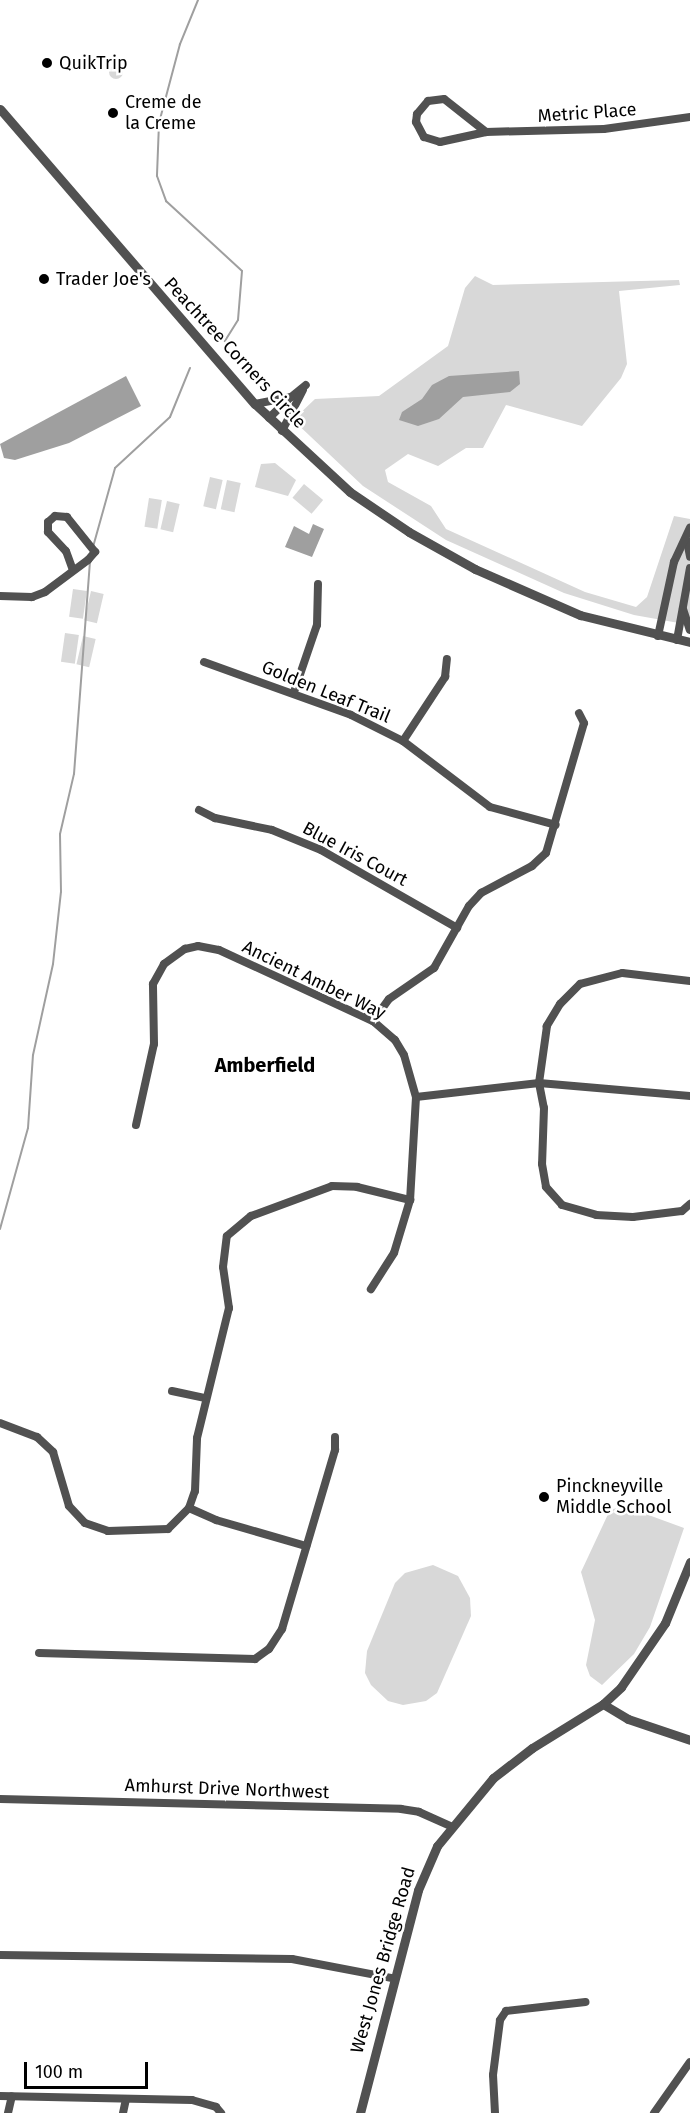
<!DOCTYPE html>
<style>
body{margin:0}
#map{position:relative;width:690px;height:2113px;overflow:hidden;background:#fff;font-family:"Fira Sans",sans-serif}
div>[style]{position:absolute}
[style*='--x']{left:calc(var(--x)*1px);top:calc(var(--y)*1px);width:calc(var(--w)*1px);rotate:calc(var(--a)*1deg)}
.green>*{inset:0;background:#d8d8d8;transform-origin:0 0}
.round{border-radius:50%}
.water>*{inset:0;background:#9f9f9f}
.stream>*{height:2px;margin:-1px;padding:0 1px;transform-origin:1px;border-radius:1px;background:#9f9f9f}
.minor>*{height:8px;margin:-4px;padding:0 4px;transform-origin:4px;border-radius:4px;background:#515151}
.tertiary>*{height:9px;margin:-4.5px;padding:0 4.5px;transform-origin:4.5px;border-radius:4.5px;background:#515151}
.dots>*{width:16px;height:16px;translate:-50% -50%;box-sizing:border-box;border:3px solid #fff;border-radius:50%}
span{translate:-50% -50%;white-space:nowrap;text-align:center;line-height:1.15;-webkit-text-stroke:5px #fff;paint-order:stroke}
.poi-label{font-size:18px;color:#000}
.left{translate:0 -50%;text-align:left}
.street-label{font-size:18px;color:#000}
.neighbourhood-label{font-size:20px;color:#000;font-weight:700}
.scale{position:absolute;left:24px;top:2062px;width:124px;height:27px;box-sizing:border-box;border:3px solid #000;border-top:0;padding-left:8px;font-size:18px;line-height:21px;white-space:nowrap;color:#000;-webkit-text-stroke:4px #fff;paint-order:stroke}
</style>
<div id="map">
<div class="green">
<div class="round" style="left:109px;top:65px;width:14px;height:14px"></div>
<div style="clip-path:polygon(475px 276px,493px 285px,679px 280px,680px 285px,619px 291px,627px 364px,621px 378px,582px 426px,506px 405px,483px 448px,466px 448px,438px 466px,408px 454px,385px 470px,388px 482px,431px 506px,446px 529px,585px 592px,636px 607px,647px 597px,674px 516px,690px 519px,690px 625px,634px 615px,564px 593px,446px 540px,363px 486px,293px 420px,315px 399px,379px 396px,448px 346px,465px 288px)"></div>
<div style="clip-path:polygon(275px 463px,296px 480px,288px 496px,255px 487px,261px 464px)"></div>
<div style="left:210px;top:477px;width:13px;height:30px;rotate:13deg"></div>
<div style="left:227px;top:480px;width:14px;height:30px;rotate:12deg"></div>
<div style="left:304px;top:484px;width:25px;height:18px;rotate:40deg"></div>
<div style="left:149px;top:498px;width:13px;height:29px;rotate:9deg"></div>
<div style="left:167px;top:501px;width:13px;height:29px;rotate:13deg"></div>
<div style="left:73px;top:589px;width:14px;height:28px;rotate:8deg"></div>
<div style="left:91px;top:591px;width:13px;height:30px;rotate:13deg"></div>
<div style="left:65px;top:633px;width:14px;height:29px;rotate:8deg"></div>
<div style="left:83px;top:636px;width:13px;height:29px;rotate:13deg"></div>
<div style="clip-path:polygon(624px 1506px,684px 1528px,650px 1627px,634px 1654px,602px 1685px,590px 1676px,586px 1665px,595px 1620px,581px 1572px,610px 1510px)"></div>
<div style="clip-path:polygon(433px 1565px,458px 1576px,470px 1598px,471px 1616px,437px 1693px,426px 1701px,403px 1705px,388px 1701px,371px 1685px,365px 1673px,367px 1651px,395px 1583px,405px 1573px)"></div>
</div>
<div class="water">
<div style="clip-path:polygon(519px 371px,520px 384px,510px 392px,463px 397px,439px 419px,418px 426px,399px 420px,402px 412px,422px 399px,432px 385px,449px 376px)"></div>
<div style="clip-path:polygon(126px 376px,141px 406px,69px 443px,15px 460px,4px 458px,0 444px)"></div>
<div style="clip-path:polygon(313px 524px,324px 529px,312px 557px,285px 547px,294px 526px,309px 534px)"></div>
</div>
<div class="stream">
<div style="--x:198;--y:0;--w:48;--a:112.2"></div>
<div style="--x:180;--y:44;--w:82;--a:104.9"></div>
<div style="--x:159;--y:123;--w:53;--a:92.2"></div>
<div style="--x:157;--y:176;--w:27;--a:70"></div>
<div style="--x:166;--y:201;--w:103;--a:42.6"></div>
<div style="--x:242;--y:271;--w:49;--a:94.7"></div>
<div style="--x:238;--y:320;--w:25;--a:122"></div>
<div style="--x:93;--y:547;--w:82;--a:-74.4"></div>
<div style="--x:115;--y:468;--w:75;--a:-42.8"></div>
<div style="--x:170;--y:417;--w:53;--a:-67.8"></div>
<div style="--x:0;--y:1229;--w:105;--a:-74.5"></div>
<div style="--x:28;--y:1128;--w:73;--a:-86.1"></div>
<div style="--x:33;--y:1055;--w:93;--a:-77.6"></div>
<div style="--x:53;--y:964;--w:72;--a:-83.7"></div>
<div style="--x:61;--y:892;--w:58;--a:-91"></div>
<div style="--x:60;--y:834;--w:62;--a:-76.9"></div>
<div style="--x:74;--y:774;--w:213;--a:-85.7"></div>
</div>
<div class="minor">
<div style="--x:486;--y:132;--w:53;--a:-141.8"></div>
<div style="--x:444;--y:99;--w:16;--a:173"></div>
<div style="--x:428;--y:101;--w:17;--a:130"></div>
<div style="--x:417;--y:114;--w:8;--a:97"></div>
<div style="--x:416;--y:122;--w:17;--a:62"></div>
<div style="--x:424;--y:137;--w:17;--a:17"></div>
<div style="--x:440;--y:142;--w:47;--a:-12.3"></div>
<div style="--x:486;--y:132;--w:118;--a:-1.5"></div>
<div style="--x:604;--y:129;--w:87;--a:-7.9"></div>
<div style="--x:255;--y:404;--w:37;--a:-11"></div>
<div style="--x:291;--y:397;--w:19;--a:-39"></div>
<div style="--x:269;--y:418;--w:29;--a:-44"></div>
<div style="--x:282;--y:431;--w:46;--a:-62.9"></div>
<div style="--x:687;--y:541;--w:16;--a:79"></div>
<div style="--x:0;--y:596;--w:32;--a:2"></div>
<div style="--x:32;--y:597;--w:14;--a:-21"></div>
<div style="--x:45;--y:592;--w:54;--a:-36.7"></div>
<div style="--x:88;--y:560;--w:11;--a:-49"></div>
<div style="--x:95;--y:552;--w:45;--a:-128.7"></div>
<div style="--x:67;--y:517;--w:12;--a:-175"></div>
<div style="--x:55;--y:516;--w:9;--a:139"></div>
<div style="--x:48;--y:522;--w:10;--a:90"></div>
<div style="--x:48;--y:532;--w:26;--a:47"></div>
<div style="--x:66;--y:551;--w:20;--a:70"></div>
<div style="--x:683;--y:609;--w:22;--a:72"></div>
<div style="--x:658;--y:636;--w:76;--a:-77.8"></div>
<div style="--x:674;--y:562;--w:38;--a:-65"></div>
<div style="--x:677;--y:640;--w:73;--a:-79.8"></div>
<div style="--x:204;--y:662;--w:156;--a:19.8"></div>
<div style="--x:351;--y:715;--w:58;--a:26.6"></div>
<div style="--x:403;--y:741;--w:109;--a:37.2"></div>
<div style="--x:490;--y:807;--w:68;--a:15.3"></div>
<div style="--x:294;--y:692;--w:71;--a:-71.1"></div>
<div style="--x:317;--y:625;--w:41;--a:-88.6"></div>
<div style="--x:403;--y:741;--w:77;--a:-56.7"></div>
<div style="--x:445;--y:677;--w:18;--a:-84"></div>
<div style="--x:199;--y:810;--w:18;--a:27"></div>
<div style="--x:215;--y:818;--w:58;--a:11.9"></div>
<div style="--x:272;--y:830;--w:53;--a:22.2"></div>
<div style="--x:321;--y:850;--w:157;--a:29.8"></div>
<div style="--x:690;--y:981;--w:68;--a:-173.3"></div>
<div style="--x:622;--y:973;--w:43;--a:165.3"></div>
<div style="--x:580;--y:984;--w:28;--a:135"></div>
<div style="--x:560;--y:1004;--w:26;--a:121"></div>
<div style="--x:547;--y:1026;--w:58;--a:98"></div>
<div style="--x:539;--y:1083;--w:25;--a:79"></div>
<div style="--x:544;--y:1108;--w:56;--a:92"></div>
<div style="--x:542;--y:1164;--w:23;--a:80"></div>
<div style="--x:546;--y:1187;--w:24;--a:48"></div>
<div style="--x:562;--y:1205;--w:35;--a:16"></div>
<div style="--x:596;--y:1215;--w:37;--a:3"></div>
<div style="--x:633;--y:1217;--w:49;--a:-7"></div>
<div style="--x:682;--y:1211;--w:11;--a:-41"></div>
<div style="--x:373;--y:1021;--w:27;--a:-54"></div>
<div style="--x:389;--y:999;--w:55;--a:-34.6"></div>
<div style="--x:434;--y:968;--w:71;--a:-60.6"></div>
<div style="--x:469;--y:906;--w:18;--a:-47"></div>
<div style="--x:481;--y:893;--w:58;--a:-27.9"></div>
<div style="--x:532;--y:866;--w:19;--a:-43"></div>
<div style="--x:546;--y:853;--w:135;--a:-73.7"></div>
<div style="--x:584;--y:723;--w:11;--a:-117"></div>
<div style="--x:416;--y:1097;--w:124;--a:-6.5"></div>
<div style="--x:539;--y:1083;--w:152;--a:4.9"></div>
<div style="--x:136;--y:1125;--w:83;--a:-77.5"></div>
<div style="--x:154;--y:1044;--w:60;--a:-91"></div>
<div style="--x:153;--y:984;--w:23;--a:-61"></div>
<div style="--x:164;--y:964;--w:26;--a:-36"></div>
<div style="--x:185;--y:949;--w:13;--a:-13"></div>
<div style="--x:198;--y:946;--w:21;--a:11"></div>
<div style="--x:219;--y:950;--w:170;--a:24.8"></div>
<div style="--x:373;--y:1021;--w:29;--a:41"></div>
<div style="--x:395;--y:1040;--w:17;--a:59"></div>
<div style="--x:404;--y:1055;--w:44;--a:74.1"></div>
<div style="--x:416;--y:1097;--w:103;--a:93.3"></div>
<div style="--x:410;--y:1200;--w:55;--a:106.8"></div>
<div style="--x:394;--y:1253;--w:43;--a:122.6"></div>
<div style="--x:172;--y:1391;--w:33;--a:12"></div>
<div style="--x:0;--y:1423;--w:40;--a:21"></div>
<div style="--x:37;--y:1437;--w:22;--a:43"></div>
<div style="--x:53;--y:1452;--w:56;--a:73.5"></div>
<div style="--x:69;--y:1506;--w:23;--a:47"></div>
<div style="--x:85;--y:1523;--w:24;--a:19"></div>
<div style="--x:108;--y:1531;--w:60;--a:-1.9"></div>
<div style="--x:168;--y:1529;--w:30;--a:-45"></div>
<div style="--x:189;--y:1508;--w:18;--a:-71"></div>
<div style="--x:195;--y:1491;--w:53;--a:-87.8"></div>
<div style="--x:197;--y:1438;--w:134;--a:-76.2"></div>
<div style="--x:229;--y:1308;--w:41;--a:-98.3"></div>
<div style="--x:223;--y:1267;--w:31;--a:-83"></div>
<div style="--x:227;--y:1236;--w:31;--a:-40"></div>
<div style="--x:251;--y:1216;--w:86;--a:-20.3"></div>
<div style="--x:332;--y:1186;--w:25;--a:2"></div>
<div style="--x:357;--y:1187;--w:55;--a:13.8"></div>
<div style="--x:189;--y:1508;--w:30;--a:24"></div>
<div style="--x:216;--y:1520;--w:94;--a:16.1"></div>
<div style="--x:39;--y:1653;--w:216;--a:1.6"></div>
<div style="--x:255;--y:1659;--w:17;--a:-36"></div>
<div style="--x:269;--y:1649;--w:24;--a:-57"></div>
<div style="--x:282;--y:1629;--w:187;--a:-73.5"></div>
<div style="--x:335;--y:1450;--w:13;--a:-90"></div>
<div style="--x:0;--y:1799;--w:401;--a:1.4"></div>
<div style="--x:401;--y:1809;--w:18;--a:9"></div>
<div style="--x:419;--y:1812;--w:34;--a:24"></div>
<div style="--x:0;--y:1955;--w:292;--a:0.8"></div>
<div style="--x:292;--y:1959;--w:102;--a:10.8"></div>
<div style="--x:0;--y:2096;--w:192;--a:1.2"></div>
<div style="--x:192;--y:2100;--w:25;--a:16"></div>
<div style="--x:216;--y:2107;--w:8;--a:50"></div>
<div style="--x:8;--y:2113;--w:17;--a:-77"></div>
<div style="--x:123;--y:2113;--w:14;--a:-78"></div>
<div style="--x:495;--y:2113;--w:38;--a:-93"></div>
<div style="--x:493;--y:2075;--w:55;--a:-82.7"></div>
<div style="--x:500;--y:2020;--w:11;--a:-56"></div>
<div style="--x:506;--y:2011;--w:80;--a:-6.5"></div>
<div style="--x:654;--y:2113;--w:62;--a:-54.8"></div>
</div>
<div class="tertiary">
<div style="--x:0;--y:109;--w:390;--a:49.2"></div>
<div style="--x:255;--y:404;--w:129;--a:42.8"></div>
<div style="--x:350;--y:492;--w:71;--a:34.1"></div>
<div style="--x:409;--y:532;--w:76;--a:29.3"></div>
<div style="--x:475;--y:569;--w:115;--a:23.7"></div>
<div style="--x:580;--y:615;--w:113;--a:13.8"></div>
<div style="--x:603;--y:1704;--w:29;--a:31"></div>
<div style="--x:628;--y:1719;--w:65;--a:18.7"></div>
<div style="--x:360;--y:2113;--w:230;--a:-75.4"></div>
<div style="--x:418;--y:1890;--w:48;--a:-66.6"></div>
<div style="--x:437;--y:1846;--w:88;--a:-50.5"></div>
<div style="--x:493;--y:1778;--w:49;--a:-37.6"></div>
<div style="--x:532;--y:1748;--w:84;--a:-31.8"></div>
<div style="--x:603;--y:1704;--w:25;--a:-43"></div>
<div style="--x:621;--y:1687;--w:78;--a:-55.5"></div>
<div style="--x:665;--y:1623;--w:66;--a:-67.7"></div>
</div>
<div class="dots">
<div style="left:47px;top:63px;background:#000"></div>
<div style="left:113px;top:113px;background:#000"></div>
<div style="left:44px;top:279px;background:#000"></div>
<div style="left:544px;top:1497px;background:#000"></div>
</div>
<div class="poi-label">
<span class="left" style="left:59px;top:63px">QuikTrip</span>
<span class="left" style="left:125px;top:113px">Creme de<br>la Creme</span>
<span class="left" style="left:56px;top:279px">Trader Joe's</span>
<span class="left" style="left:556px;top:1497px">Pinckneyville<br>Middle School</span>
</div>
<div class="street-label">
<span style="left:587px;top:113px;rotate:-4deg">Metric Place</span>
<span style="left:235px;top:353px;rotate:47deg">Peachtree Corners Circle</span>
<span style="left:326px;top:692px;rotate:22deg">Golden Leaf Trail</span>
<span style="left:355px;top:854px;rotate:28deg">Blue Iris Court</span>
<span style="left:314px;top:980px;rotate:26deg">Ancient Amber Way</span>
<span style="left:227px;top:1789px;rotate:2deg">Amhurst Drive Northwest</span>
<span style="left:383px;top:1960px;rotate:-74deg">West Jones Bridge Road</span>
</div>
<div class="neighbourhood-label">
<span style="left:265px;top:1065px">Amberfield</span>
</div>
<div class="scale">100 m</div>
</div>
